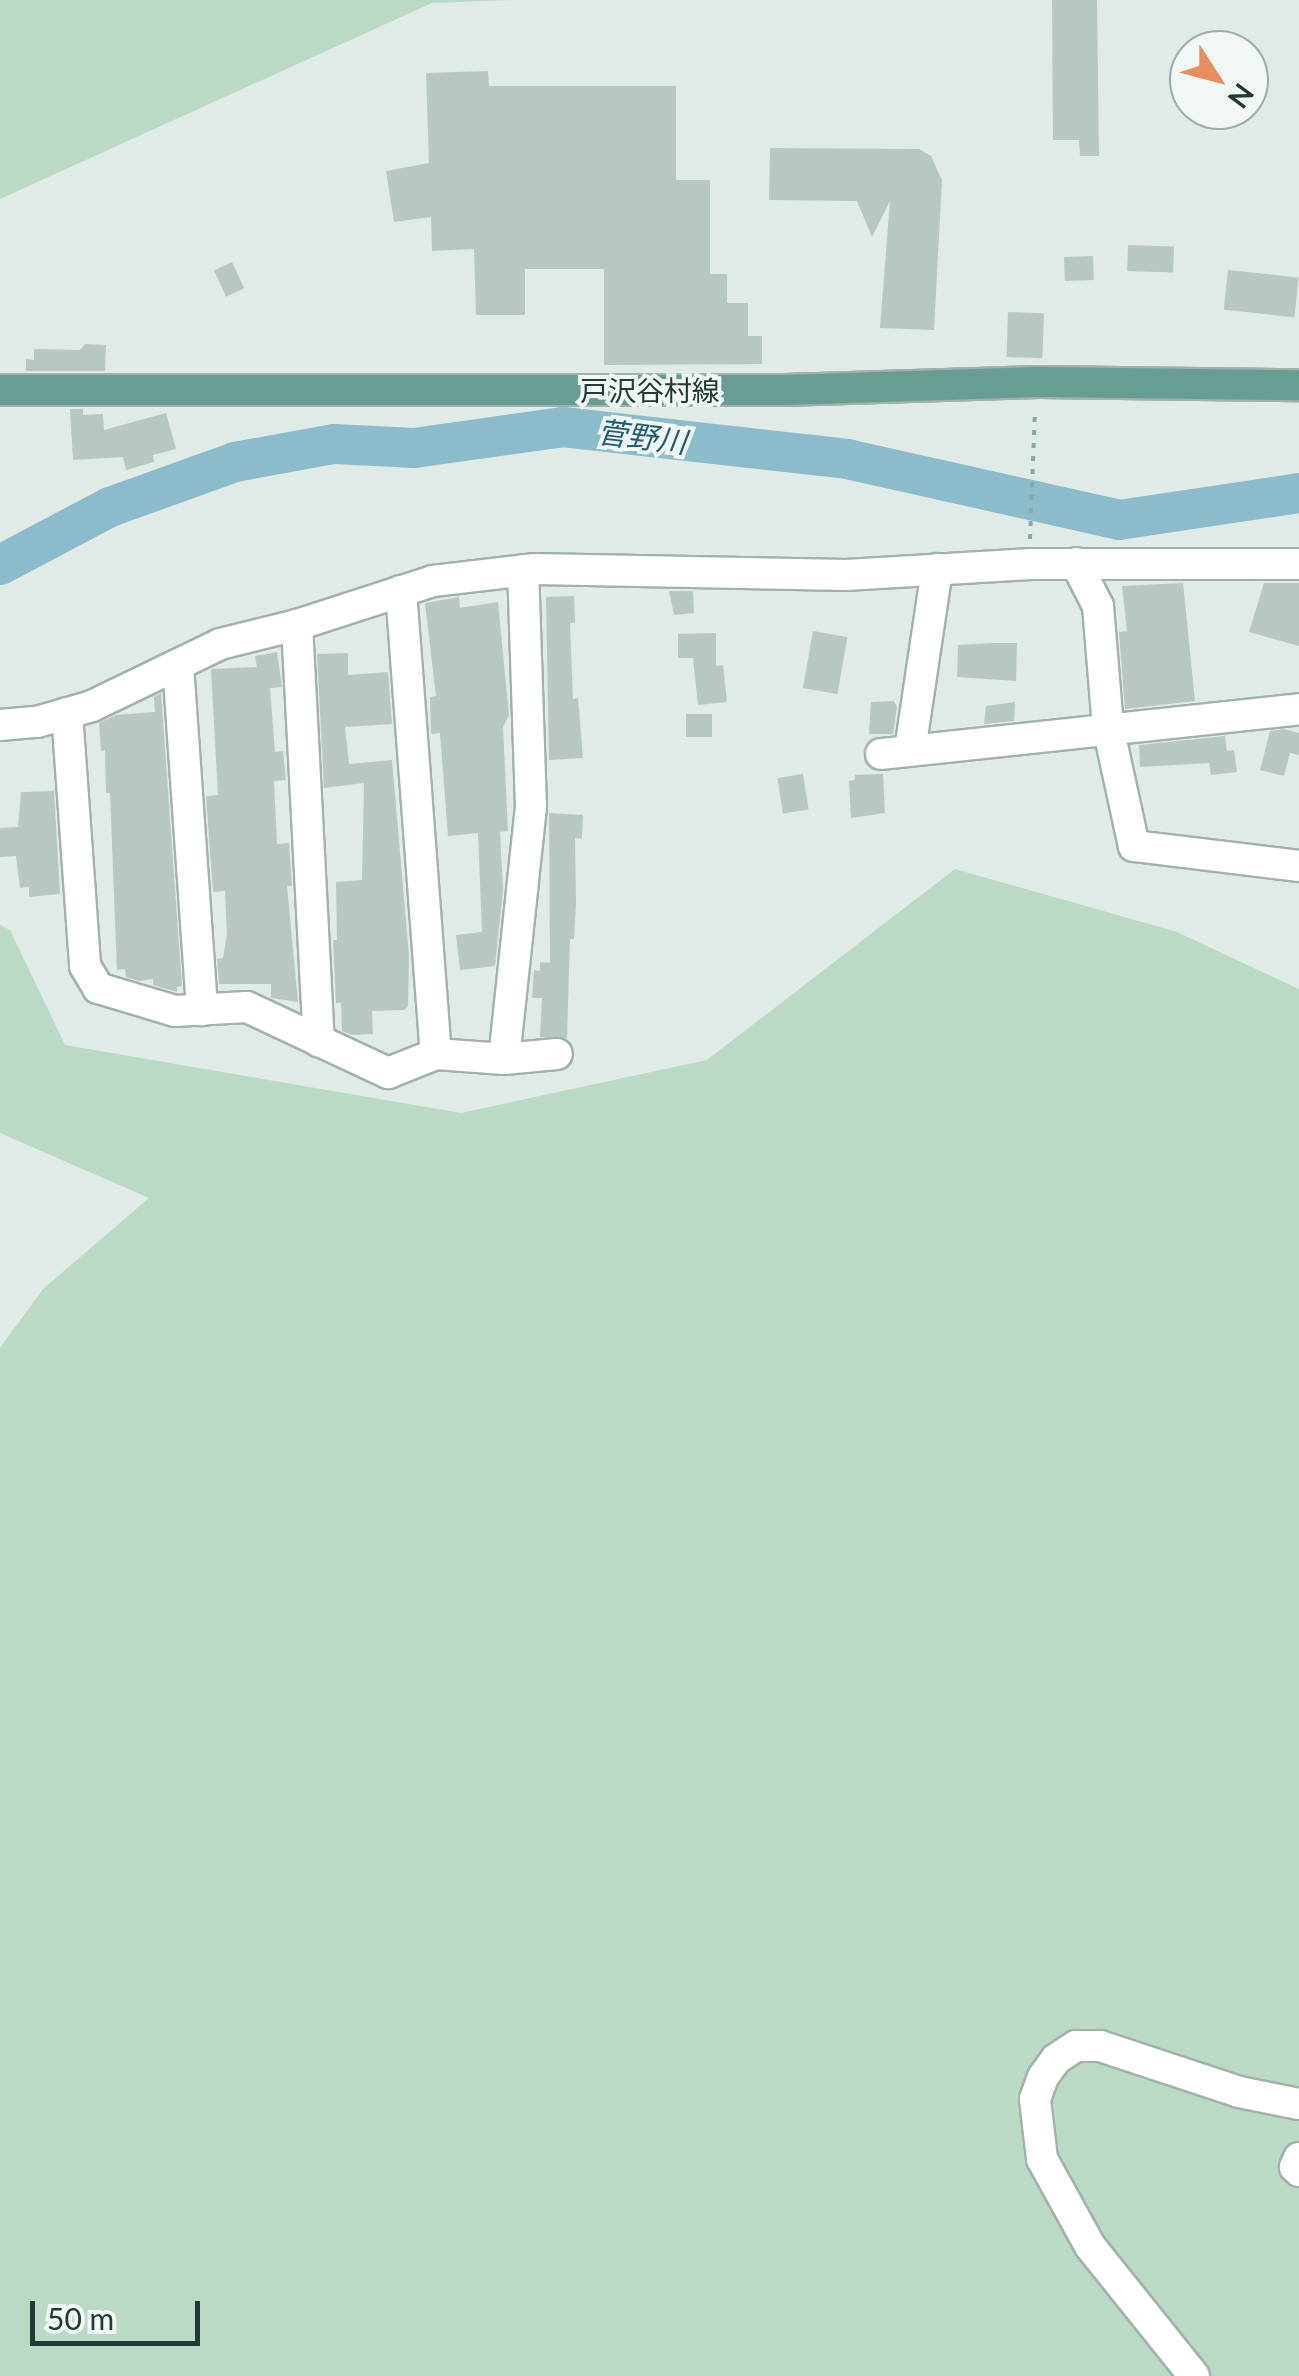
<!DOCTYPE html>
<meta charset="utf-8">
<style>
body{margin:0}
#map{position:relative;width:1299px;height:2376px;overflow:hidden;background:#e0eae6;font-family:Lato,"Noto Sans JP",sans-serif}
div>[style]{position:absolute}
[style*='--x']{left:calc(var(--x)*1px);top:calc(var(--y)*1px);width:calc(var(--w)*1px);rotate:calc(var(--a)*1deg)}
.green>*{inset:0;background:#badac6}
.river>*{height:40px;margin:-20px;padding:0 20px;transform-origin:20px;border-radius:20px;background:#8cbccc}
.building>*{inset:0;background:#b9c7c3;transform-origin:0 0}
.path>*{height:4px;margin-top:-2px;transform-origin:0;background:repeating-linear-gradient(90deg,#83aba2 0 5px,transparent 0 13px)}
.roads{filter:drop-shadow(2px 0 #a3b1ad) drop-shadow(-2px 0 #a3b1ad) drop-shadow(0 2px #a3b1ad) drop-shadow(0 -2px #a3b1ad)}
.minor>*{height:30px;margin:-15px;padding:0 15px;transform-origin:15px;border-radius:15px;background:#fff}
.major>*{height:30px;margin:-15px;padding:0 15px;transform-origin:15px;border-radius:15px;background:#689d93}
span{translate:-50% -50%;white-space:nowrap;text-align:center;line-height:1.15;-webkit-text-stroke:8px #f0f7f4;paint-order:stroke}
.street-label{font-size:28px;color:#223935}
.water-label{font-size:30px;color:#215d71;font-style:italic}
.north{position:absolute;left:1169px;top:30px;width:100px;height:100px;box-sizing:border-box;background:#f0f7f4;border:2px solid #9eaba8;border-radius:50%;rotate:126deg;font-size:28px;font-weight:700;line-height:40px;text-align:center;color:#223935}
.north::after{content:'';display:block;margin:auto;width:35px;height:45px;background:#e88d60;clip-path:polygon(50% 0,100% 100%,50% 72%,0 100%)}
.scale{position:absolute;left:30px;top:2301px;width:170px;height:45px;box-sizing:border-box;border:5px solid #223935;border-top:0;padding-left:12px;font-size:30px;line-height:35px;white-space:nowrap;color:#223935;-webkit-text-stroke:8px #f0f7f4;paint-order:stroke}
</style>
<div id="map">
<div class="green">
<div style="clip-path:polygon(0 0,512px 0,432px 3px,0 199px)"></div>
<div style="clip-path:polygon(955px 869px,1177px 932px,1299px 989px,1299px 2376px,0 2376px,0 1348px,43px 1289px,149px 1198px,0 1133px,0 925px,10px 930px,65px 1045px,461px 1113px,707px 1060px)"></div>
</div>
<div class="river">
<div style="--x:0;--y:565;--w:124;--a:-27.8"></div>
<div style="--x:110;--y:507;--w:133;--a:-19.8"></div>
<div style="--x:235;--y:462;--w:101;--a:-10.3"></div>
<div style="--x:334;--y:444;--w:80;--a:2.9"></div>
<div style="--x:414;--y:448;--w:150;--a:-8"></div>
<div style="--x:563;--y:427;--w:286;--a:6.4"></div>
<div style="--x:847;--y:459;--w:279;--a:12.6"></div>
<div style="--x:1119;--y:520;--w:182;--a:-8.5"></div>
</div>
<div class="building">
<div style="clip-path:polygon(1052px 0,1097px 0,1099px 156px,1080px 156px,1079px 140px,1053px 140px)"></div>
<div style="clip-path:polygon(488px 71px,489px 86px,676px 86px,676px 180px,710px 180px,710px 274px,727px 274px,727px 303px,748px 303px,748px 336px,762px 336px,762px 364px,604px 365px,604px 269px,525px 269px,525px 315px,476px 315px,474px 249px,432px 251px,431px 217px,394px 222px,386px 171px,429px 163px,426px 73px)"></div>
<div style="clip-path:polygon(770px 148px,919px 149px,931px 156px,942px 180px,934px 330px,880px 328px,890px 201px,872px 237px,857px 201px,769px 200px)"></div>
<div style="left:1128px;top:245px;width:46px;height:26px;rotate:2deg"></div>
<div style="left:1093px;top:256px;width:24px;height:29px;rotate:88deg"></div>
<div style="left:232px;top:262px;width:29px;height:20px;rotate:65deg"></div>
<div style="left:1228px;top:270px;width:71px;height:40px;rotate:6deg"></div>
<div style="left:1008px;top:312px;width:36px;height:45px;rotate:2deg"></div>
<div style="clip-path:polygon(85px 344px,106px 345px,105px 371px,26px 371px,26px 359px,34px 360px,34px 349px,80px 350px)"></div>
<div style="clip-path:polygon(70px 409px,83px 409px,83px 415px,103px 414px,104px 430px,166px 413px,176px 449px,153px 455px,154px 462px,126px 470px,123px 457px,73px 460px)"></div>
<div style="clip-path:polygon(1183px 583px,1195px 701px,1125px 709px,1119px 632px,1127px 631px,1122px 586px)"></div>
<div style="clip-path:polygon(1264px 583px,1299px 583px,1299px 646px,1249px 632px)"></div>
<div style="clip-path:polygon(669px 591px,693px 591px,694px 613px,674px 615px)"></div>
<div style="clip-path:polygon(574px 596px,575px 623px,570px 623px,573px 699px,578px 698px,583px 758px,549px 760px,546px 597px)"></div>
<div style="clip-path:polygon(459px 597px,460px 608px,498px 602px,509px 715px,503px 727px,508px 831px,500px 832px,503px 890px,495px 966px,460px 970px,456px 935px,482px 932px,478px 833px,448px 836px,440px 733px,431px 734px,430px 697px,436px 696px,425px 603px)"></div>
<div style="left:813px;top:631px;width:35px;height:58px;rotate:10deg"></div>
<div style="clip-path:polygon(716px 633px,716px 666px,723px 665px,727px 702px,698px 705px,693px 658px,678px 658px,678px 634px)"></div>
<div style="clip-path:polygon(994px 643px,1017px 643px,1016px 681px,957px 677px,958px 645px)"></div>
<div style="clip-path:polygon(277px 652px,282px 687px,270px 688px,275px 752px,283px 751px,286px 780px,274px 781px,277px 844px,289px 843px,292px 886px,287px 886px,298px 1002px,271px 998px,271px 984px,219px 984px,217px 959px,223px 958px,227px 934px,225px 891px,213px 892px,206px 796px,218px 795px,211px 669px,257px 667px,255px 656px)"></div>
<div style="clip-path:polygon(348px 653px,348px 675px,388px 672px,392px 724px,345px 727px,349px 764px,392px 760px,409px 956px,408px 1006px,404px 1010px,372px 1011px,373px 1034px,352px 1035px,342px 1031px,341px 1003px,336px 1003px,333px 940px,337px 940px,336px 882px,362px 880px,364px 783px,324px 788px,317px 654px)"></div>
<div style="clip-path:polygon(161px 693px,182px 986px,177px 987px,177px 992px,153px 985px,153px 979px,139px 981px,126px 977px,125px 969px,117px 970px,110px 793px,106px 793px,105px 750px,101px 751px,99px 723px,116px 715px,155px 712px,154px 697px)"></div>
<div style="clip-path:polygon(894px 701px,897px 707px,893px 734px,869px 734px,871px 702px)"></div>
<div style="clip-path:polygon(1015px 702px,1014px 721px,984px 724px,986px 706px)"></div>
<div style="left:686px;top:714px;width:26px;height:23px"></div>
<div style="clip-path:polygon(1284px 729px,1299px 733px,1299px 755px,1290px 753px,1284px 776px,1260px 770px,1270px 731px)"></div>
<div style="clip-path:polygon(1225px 736px,1227px 751px,1234px 750px,1237px 772px,1211px 775px,1209px 763px,1140px 767px,1139px 745px)"></div>
<div style="left:803px;top:774px;width:36px;height:26px;rotate:81deg"></div>
<div style="clip-path:polygon(883px 774px,885px 813px,851px 818px,849px 781px,855px 780px,855px 775px)"></div>
<div style="clip-path:polygon(54px 791px,60px 894px,29px 897px,29px 887px,20px 888px,16px 856px,0 857px,0 828px,18px 827px,21px 792px)"></div>
<div style="clip-path:polygon(549px 813px,583px 815px,582px 839px,575px 838px,576px 903px,574px 939px,570px 939px,567px 1038px,540px 1037px,542px 998px,532px 998px,534px 970px,540px 971px,540px 962px,550px 963px)"></div>
</div>
<div class="path">
<div style="--x:1030;--y:539;--w:130;--a:-87.8"></div>
</div>
<div class="roads">
<div class="minor">
<div style="--x:1076;--y:563;--w:48;--a:62.9"></div>
<div style="--x:1098;--y:606;--w:121;--a:85.3"></div>
<div style="--x:1108;--y:727;--w:122;--a:77.7"></div>
<div style="--x:1134;--y:846;--w:166;--a:6.9"></div>
<div style="--x:401;--y:591;--w:464;--a:85.7"></div>
<div style="--x:297;--y:625;--w:417;--a:87"></div>
<div style="--x:178;--y:665;--w:346;--a:86"></div>
<div style="--x:67;--y:713;--w:254;--a:85.9"></div>
<div style="--x:85;--y:966;--w:26;--a:59"></div>
<div style="--x:98;--y:988;--w:80;--a:16.6"></div>
<div style="--x:175;--y:1011;--w:72;--a:-3.2"></div>
<div style="--x:247;--y:1007;--w:156;--a:25.1"></div>
<div style="--x:388;--y:1073;--w:52;--a:-21.6"></div>
<div style="--x:436;--y:1054;--w:68;--a:4.2"></div>
<div style="--x:504;--y:1059;--w:53;--a:-5.4"></div>
<div style="--x:0;--y:725;--w:37;--a:-5"></div>
<div style="--x:37;--y:722;--w:57;--a:-16.2"></div>
<div style="--x:92;--y:706;--w:142;--a:-25.8"></div>
<div style="--x:220;--y:644;--w:79;--a:-13.9"></div>
<div style="--x:297;--y:625;--w:143;--a:-17.9"></div>
<div style="--x:433;--y:581;--w:103;--a:-6.7"></div>
<div style="--x:535;--y:569;--w:311;--a:1.1"></div>
<div style="--x:846;--y:575;--w:186;--a:-3.4"></div>
<div style="--x:1032;--y:564;--w:267;--a:0"></div>
<div style="--x:910;--y:750;--w:183;--a:-81.5"></div>
<div style="--x:881;--y:754;--w:420;--a:-6.1"></div>
<div style="--x:504;--y:1059;--w:252;--a:-83.9"></div>
<div style="--x:531;--y:808;--w:238;--a:-91.9"></div>
<div style="--x:1299;--y:2158;--w:10;--a:114"></div>
<div style="--x:1295;--y:2167;--w:6;--a:45"></div>
<div style="--x:1194;--y:2376;--w:166;--a:-128.7"></div>
<div style="--x:1090;--y:2246;--w:99;--a:-118.9"></div>
<div style="--x:1042;--y:2159;--w:60;--a:-96.7"></div>
<div style="--x:1035;--y:2099;--w:23;--a:-70"></div>
<div style="--x:1043;--y:2077;--w:22;--a:-54"></div>
<div style="--x:1056;--y:2059;--w:24;--a:-33"></div>
<div style="--x:1076;--y:2046;--w:24;--a:0"></div>
<div style="--x:1100;--y:2046;--w:146;--a:18.3"></div>
<div style="--x:1239;--y:2092;--w:61;--a:11.3"></div>
</div>
<div class="major">
<div style="--x:0;--y:390;--w:785;--a:0"></div>
<div style="--x:785;--y:390;--w:254;--a:-1.8"></div>
<div style="--x:1039;--y:382;--w:260;--a:0.7"></div>
</div>
</div>
<div class="street-label">
<span style="left:650px;top:390px">戸沢谷村線</span>
</div>
<div class="water-label">
<span style="left:642px;top:436px;rotate:7deg">菅野川</span>
</div>
<div class="north">N</div>
<div class="scale">50 m</div>
</div>
